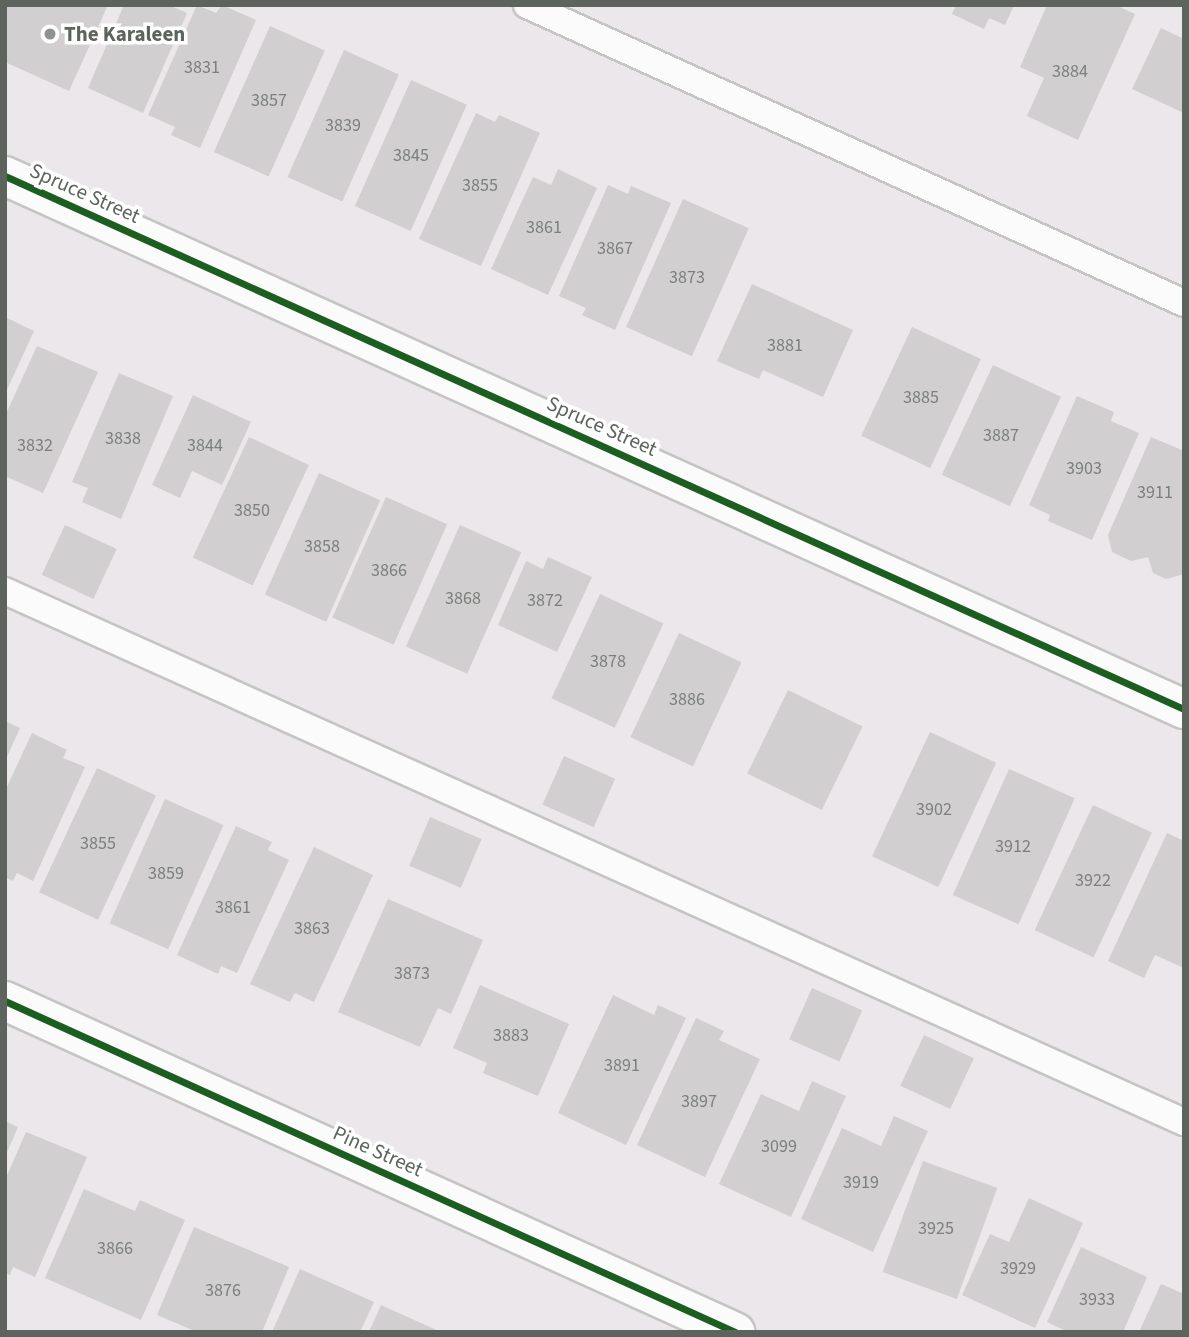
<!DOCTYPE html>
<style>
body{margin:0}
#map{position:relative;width:1189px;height:1337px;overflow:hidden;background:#ebe7ea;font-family:"Source Sans 3",sans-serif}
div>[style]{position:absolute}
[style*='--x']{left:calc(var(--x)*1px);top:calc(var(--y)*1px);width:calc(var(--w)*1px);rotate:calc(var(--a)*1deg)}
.building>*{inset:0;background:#d1cfd0;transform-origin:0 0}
.roads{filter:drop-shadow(2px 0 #c5c5c4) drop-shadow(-2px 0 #c5c5c4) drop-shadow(0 2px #c5c5c4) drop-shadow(0 -2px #c5c5c4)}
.lane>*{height:26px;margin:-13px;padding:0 13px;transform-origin:13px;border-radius:13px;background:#fcfbfc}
.street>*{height:38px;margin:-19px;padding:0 19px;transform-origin:19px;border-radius:19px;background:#fcfbfc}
.cycleway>*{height:7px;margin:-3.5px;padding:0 3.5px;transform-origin:3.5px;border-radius:3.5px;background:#1b5e20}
.dots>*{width:19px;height:19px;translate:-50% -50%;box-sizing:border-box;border:4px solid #fff;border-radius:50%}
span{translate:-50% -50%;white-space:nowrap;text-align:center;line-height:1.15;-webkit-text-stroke:7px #fff;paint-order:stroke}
.number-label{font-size:18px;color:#7b807c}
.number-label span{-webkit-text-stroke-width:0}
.poi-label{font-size:21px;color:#5d645e;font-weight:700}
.left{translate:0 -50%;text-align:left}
.street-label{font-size:21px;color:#5d645e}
.frame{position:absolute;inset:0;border:7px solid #5d645e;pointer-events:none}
</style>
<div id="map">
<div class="building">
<div style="clip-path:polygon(5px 5px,108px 5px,69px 91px,5px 62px)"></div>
<div style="clip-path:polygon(124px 5px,169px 5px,187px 13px,143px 113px,88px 88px)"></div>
<div style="clip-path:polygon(197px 5px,216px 13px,222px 5px,256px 20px,200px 148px,171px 135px,175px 127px,148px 115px)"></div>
<div style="clip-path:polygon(956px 5px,1014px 5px,1005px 25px,989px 18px,984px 29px,952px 14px)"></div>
<div style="clip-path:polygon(1047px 5px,1115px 5px,1135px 14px,1078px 140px,1027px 116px,1044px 78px,1020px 67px)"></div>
<div style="left:270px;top:26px;width:60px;height:138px;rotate:24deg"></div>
<div style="clip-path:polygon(1161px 28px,1184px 39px,1184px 113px,1132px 89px)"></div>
<div style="left:344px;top:50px;width:60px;height:139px;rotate:24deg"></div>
<div style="left:411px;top:80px;width:61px;height:138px;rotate:24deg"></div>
<div style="clip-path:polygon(476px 113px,495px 122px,499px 115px,540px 133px,481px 266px,419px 239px)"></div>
<div style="clip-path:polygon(558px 169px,597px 188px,548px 295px,491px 269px,533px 177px,551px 185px)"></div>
<div style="clip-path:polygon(608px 185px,628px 194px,631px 186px,671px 203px,615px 330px,582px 315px,586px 308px,559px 296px)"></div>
<div style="left:683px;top:199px;width:72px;height:140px;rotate:24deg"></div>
<div style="clip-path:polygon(752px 284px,853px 330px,823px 397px,763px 370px,759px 379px,717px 361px)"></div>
<div style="clip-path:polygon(5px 317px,34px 331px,5px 394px)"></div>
<div style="left:912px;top:327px;width:76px;height:120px;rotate:25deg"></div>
<div style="clip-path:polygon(37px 346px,98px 372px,43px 493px,5px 476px,5px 416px)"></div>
<div style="left:993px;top:365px;width:75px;height:121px;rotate:25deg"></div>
<div style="clip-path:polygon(119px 373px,173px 396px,121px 519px,82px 502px,88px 488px,72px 482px)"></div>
<div style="clip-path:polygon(193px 395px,251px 422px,222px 485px,192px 471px,180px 498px,152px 485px)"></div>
<div style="clip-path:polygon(1077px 396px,1114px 412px,1111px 421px,1139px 433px,1092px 540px,1048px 521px,1050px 515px,1029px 505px)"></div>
<div style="left:249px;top:437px;width:66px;height:133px;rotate:25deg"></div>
<div style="clip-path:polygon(1151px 437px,1184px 451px,1184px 574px,1166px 579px,1153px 573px,1148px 557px,1131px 561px,1112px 552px,1108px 535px)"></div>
<div style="left:319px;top:473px;width:67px;height:133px;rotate:24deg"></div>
<div style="left:386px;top:497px;width:67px;height:132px;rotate:24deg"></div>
<div style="left:65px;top:525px;width:57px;height:55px;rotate:25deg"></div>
<div style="left:460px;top:525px;width:67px;height:133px;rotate:24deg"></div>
<div style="clip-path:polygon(548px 557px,592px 577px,557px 652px,498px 625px,526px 561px,543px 569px)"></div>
<div style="left:600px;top:594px;width:70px;height:115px;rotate:25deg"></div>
<div style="left:679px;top:633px;width:69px;height:115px;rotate:25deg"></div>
<div style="left:788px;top:690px;width:83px;height:93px;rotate:26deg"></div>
<div style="clip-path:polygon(5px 721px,20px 728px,5px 761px)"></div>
<div style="left:930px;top:732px;width:73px;height:137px;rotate:25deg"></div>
<div style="clip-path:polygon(32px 733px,67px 750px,63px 758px,85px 767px,33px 881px,17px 873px,13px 881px,5px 877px,5px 791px)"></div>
<div style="left:564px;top:756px;width:56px;height:53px;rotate:24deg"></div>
<div style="left:97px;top:768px;width:65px;height:137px;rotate:25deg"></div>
<div style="left:1009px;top:769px;width:72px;height:138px;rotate:24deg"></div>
<div style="left:165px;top:799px;width:64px;height:136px;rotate:24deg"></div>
<div style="left:1093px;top:805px;width:65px;height:138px;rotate:25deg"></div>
<div style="left:430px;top:817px;width:56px;height:53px;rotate:23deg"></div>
<div style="clip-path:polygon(236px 826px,272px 842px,268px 850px,289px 860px,237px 973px,221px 966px,218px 974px,177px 955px)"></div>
<div style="clip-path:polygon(1167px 833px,1184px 841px,1184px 968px,1155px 955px,1144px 978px,1108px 961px)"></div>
<div style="clip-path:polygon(314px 847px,373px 875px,314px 1002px,295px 993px,290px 1002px,250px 984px)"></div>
<div style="clip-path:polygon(388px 899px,483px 940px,451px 1014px,438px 1008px,420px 1047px,338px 1012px)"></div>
<div style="clip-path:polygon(480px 985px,569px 1024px,538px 1096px,483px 1073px,487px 1063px,453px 1048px)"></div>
<div style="left:812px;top:988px;width:55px;height:56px;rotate:24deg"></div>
<div style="clip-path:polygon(613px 995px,654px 1015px,658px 1005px,686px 1018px,626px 1145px,558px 1113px)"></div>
<div style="clip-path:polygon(696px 1018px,724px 1031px,719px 1040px,760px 1059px,705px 1177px,637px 1145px)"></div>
<div style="left:924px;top:1035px;width:55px;height:56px;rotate:25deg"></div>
<div style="clip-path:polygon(812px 1081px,846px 1096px,791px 1217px,719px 1184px,761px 1094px,799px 1111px)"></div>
<div style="clip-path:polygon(894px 1116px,928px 1131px,873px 1252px,801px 1219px,842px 1128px,881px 1146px)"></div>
<div style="clip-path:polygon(5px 1121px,18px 1127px,5px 1157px)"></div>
<div style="clip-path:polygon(26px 1132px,87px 1157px,35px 1277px,13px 1267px,10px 1275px,5px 1273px,5px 1180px)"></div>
<div style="left:923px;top:1161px;width:79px;height:118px;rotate:20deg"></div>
<div style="clip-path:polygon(84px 1189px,135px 1211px,140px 1200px,185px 1220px,141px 1320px,45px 1278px)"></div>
<div style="clip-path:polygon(1029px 1198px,1083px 1223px,1035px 1328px,962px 1295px,990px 1234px,1009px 1242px)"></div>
<div style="clip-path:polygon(194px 1227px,289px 1267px,262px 1332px,197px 1332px,157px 1315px)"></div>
<div style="clip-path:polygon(1081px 1247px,1147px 1277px,1123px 1332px,1068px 1332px,1047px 1322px)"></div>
<div style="clip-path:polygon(300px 1269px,374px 1302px,360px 1332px,272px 1332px)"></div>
<div style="clip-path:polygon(1161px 1284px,1184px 1294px,1184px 1332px,1139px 1332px)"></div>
<div style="clip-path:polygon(381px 1305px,441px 1332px,369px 1332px)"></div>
</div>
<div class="roads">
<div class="lane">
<div style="--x:527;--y:5;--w:721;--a:24.4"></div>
<div style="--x:5;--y:591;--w:1293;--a:24.25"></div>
</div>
<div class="street">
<div style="--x:5;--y:176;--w:1294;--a:24.33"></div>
<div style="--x:5;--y:1001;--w:802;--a:24.39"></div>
</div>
</div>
<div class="cycleway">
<div style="--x:5;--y:176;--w:1294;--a:24.33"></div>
<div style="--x:5;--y:1001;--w:802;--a:24.39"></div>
</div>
<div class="dots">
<div style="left:50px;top:34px;background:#8f928f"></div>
</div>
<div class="number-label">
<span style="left:202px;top:68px">3831</span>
<span style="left:1070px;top:72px">3884</span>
<span style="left:269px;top:101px">3857</span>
<span style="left:343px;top:126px">3839</span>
<span style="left:411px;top:156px">3845</span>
<span style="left:480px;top:186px">3855</span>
<span style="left:544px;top:228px">3861</span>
<span style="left:615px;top:249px">3867</span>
<span style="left:687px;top:278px">3873</span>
<span style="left:785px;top:346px">3881</span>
<span style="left:921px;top:398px">3885</span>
<span style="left:1001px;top:436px">3887</span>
<span style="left:123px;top:439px">3838</span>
<span style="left:35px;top:446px">3832</span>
<span style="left:205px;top:446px">3844</span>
<span style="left:1084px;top:469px">3903</span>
<span style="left:1155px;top:493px">3911</span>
<span style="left:252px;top:511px">3850</span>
<span style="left:322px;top:547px">3858</span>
<span style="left:389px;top:571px">3866</span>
<span style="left:463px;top:599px">3868</span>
<span style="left:545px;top:601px">3872</span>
<span style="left:608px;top:662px">3878</span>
<span style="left:687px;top:700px">3886</span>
<span style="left:934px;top:810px">3902</span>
<span style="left:98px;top:844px">3855</span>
<span style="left:1013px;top:847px">3912</span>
<span style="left:166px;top:874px">3859</span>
<span style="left:1093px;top:881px">3922</span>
<span style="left:233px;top:908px">3861</span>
<span style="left:312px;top:929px">3863</span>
<span style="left:412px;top:974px">3873</span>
<span style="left:511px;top:1036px">3883</span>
<span style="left:622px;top:1066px">3891</span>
<span style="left:699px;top:1102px">3897</span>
<span style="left:779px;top:1147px">3099</span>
<span style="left:861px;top:1183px">3919</span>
<span style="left:936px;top:1229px">3925</span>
<span style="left:115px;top:1249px">3866</span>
<span style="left:1018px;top:1269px">3929</span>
<span style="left:223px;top:1291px">3876</span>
<span style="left:1097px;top:1300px">3933</span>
</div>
<div class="poi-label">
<span class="left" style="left:64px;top:34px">The Karaleen</span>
</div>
<div class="street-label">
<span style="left:85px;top:193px;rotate:24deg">Spruce Street</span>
<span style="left:602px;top:426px;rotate:24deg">Spruce Street</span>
<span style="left:378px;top:1151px;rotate:24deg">Pine Street</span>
</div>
<div class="frame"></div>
</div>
